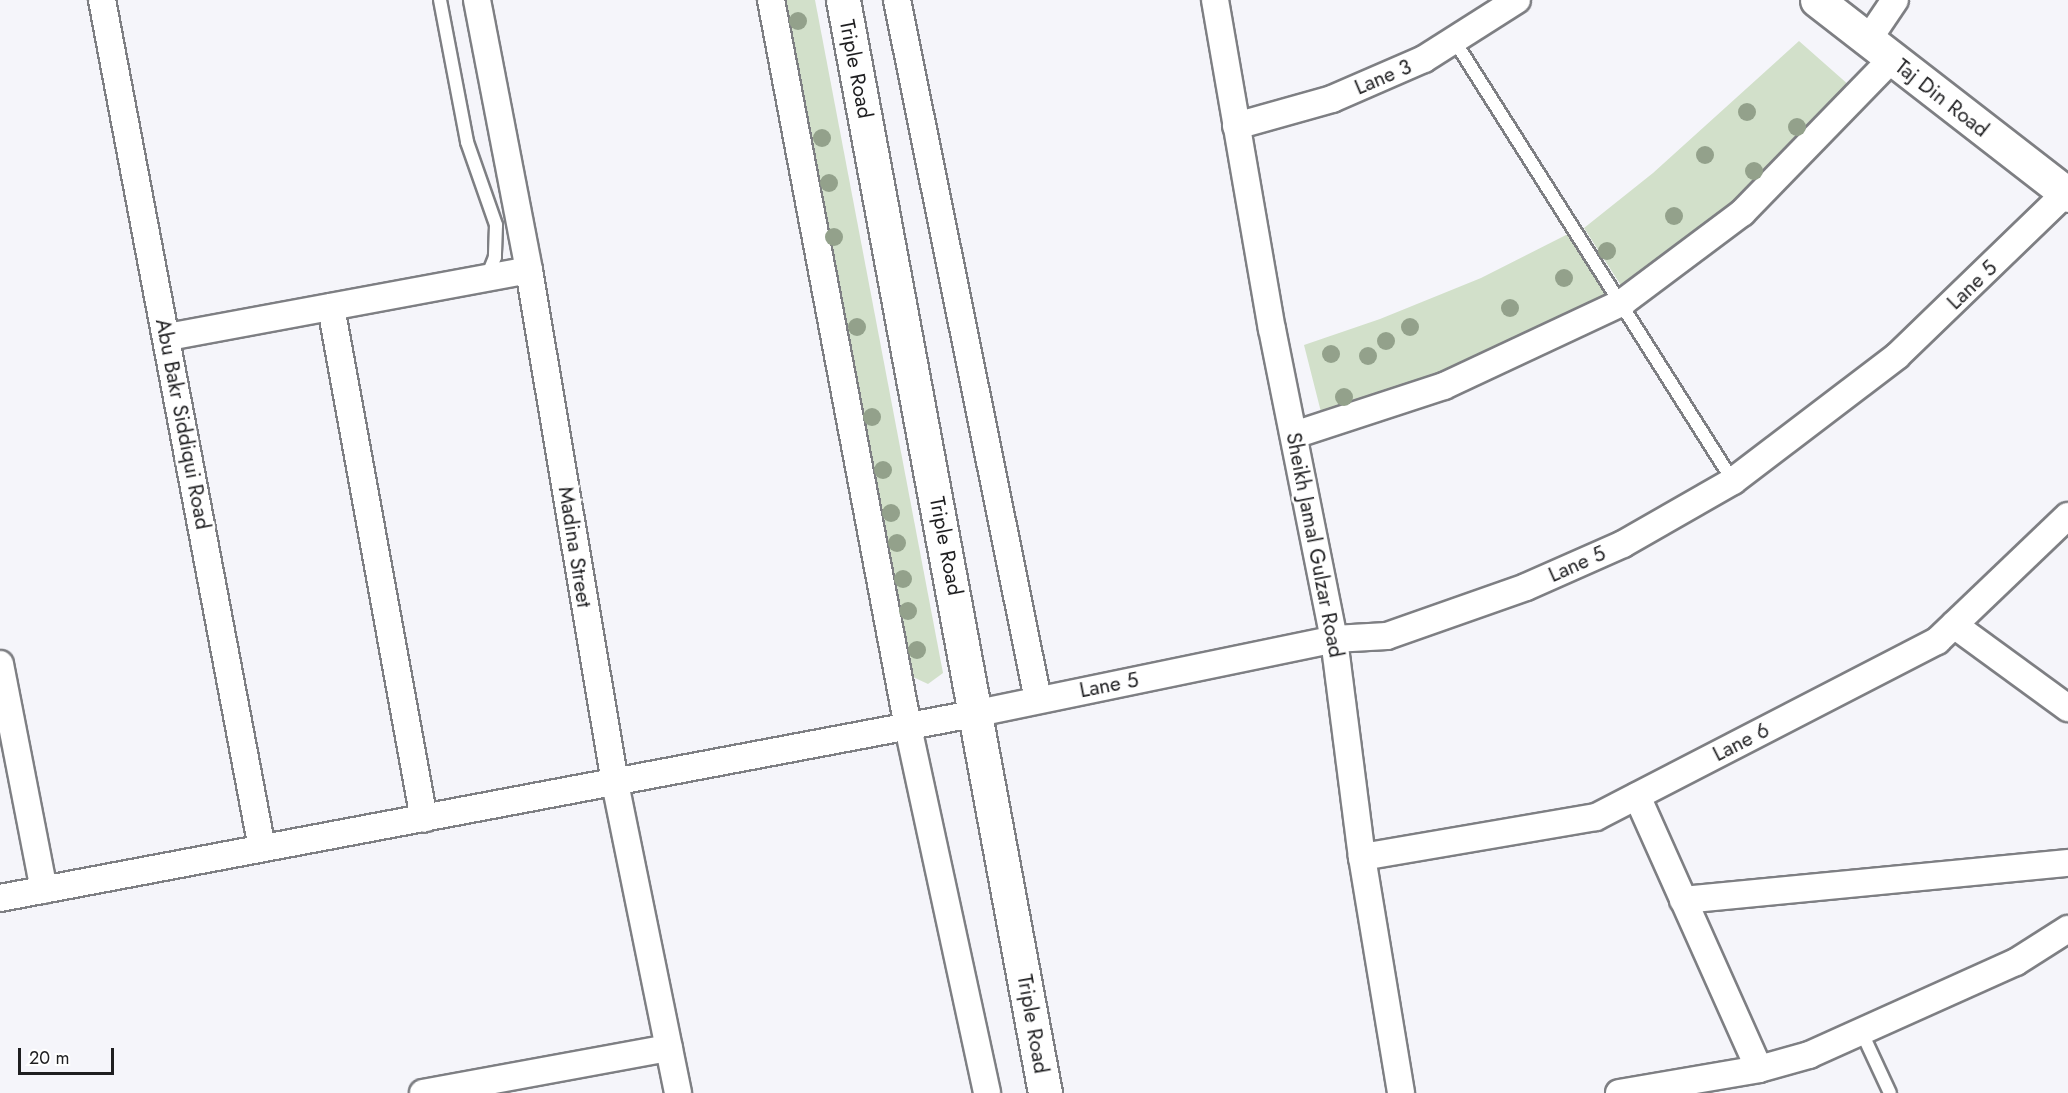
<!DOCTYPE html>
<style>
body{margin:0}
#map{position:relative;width:2068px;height:1093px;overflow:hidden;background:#f5f5fa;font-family:Jost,sans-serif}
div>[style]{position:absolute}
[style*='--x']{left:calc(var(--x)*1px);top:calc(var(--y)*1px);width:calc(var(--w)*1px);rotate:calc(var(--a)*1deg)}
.green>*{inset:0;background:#d2e0ca}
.roads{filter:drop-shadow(2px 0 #7e7f83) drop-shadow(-2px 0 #7e7f83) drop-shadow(0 2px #7e7f83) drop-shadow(0 -2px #7e7f83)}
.service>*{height:12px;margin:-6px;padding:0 6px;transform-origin:6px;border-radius:6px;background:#fff}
.minor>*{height:26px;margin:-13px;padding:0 13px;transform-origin:13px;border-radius:13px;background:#fff}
.secondary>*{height:33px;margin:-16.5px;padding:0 16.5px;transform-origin:16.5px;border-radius:16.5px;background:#fff}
.trees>*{width:18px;height:18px;margin:-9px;border-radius:50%;background:#93a18b}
span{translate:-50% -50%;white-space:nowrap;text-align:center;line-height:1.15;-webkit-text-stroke:5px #fff;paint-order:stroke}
.street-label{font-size:21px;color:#1e1e20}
.scale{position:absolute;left:18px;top:1048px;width:96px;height:27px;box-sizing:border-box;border:3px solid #1e1e20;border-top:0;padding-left:8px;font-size:18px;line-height:21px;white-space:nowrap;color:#1e1e20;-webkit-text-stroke:4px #fff;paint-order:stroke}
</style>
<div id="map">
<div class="green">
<div style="clip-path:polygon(781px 0,815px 0,943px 673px,928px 684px,913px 677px,910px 664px)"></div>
<div style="clip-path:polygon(1799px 41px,1850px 86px,1733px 209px,1622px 287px,1584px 228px,1653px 173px)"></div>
<div style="clip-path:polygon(1568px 234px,1611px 299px,1455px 371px,1322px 416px,1304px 345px,1380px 319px,1481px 278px)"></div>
</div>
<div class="roads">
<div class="service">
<div style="--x:440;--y:0;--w:145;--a:79.2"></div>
<div style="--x:467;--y:142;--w:88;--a:70.7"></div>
<div style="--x:496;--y:225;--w:32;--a:92"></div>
<div style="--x:495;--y:257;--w:22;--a:112"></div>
<div style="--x:1454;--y:40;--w:522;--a:57.68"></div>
<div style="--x:1862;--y:1033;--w:66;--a:65"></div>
</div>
<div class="minor">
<div style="--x:102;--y:0;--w:863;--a:79.32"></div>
<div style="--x:477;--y:0;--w:275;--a:79.1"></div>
<div style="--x:529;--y:270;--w:520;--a:80.48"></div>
<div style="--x:615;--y:783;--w:316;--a:78.5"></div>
<div style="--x:771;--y:0;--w:740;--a:79.33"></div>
<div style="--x:908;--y:727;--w:374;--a:77.8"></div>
<div style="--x:897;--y:0;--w:714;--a:78.61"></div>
<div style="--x:1215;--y:0;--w:334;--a:80.2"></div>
<div style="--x:1272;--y:329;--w:316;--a:78.7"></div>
<div style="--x:1334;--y:639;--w:220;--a:82.7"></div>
<div style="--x:1362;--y:857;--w:239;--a:80.6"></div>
<div style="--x:1868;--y:40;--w:48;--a:-56"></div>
<div style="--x:1236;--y:126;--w:100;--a:-15.7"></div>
<div style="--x:1332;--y:99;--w:100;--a:-23.5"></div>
<div style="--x:1424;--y:59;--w:110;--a:-32.4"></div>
<div style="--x:331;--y:307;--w:520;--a:79.71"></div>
<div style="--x:168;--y:337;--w:367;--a:-10.5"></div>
<div style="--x:1294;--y:435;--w:158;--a:-18.1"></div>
<div style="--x:1444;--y:386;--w:198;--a:-25.1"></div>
<div style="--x:1623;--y:302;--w:149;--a:-36.8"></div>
<div style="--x:1742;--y:213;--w:215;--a:-45.8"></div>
<div style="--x:1954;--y:625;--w:141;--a:36.1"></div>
<div style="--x:0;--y:664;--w:230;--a:79"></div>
<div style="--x:1637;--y:796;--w:299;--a:65.9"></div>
<div style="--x:1362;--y:857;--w:237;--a:-9.7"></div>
<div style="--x:1596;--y:817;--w:384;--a:-27.3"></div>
<div style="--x:1937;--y:641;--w:181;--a:-43.7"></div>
<div style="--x:0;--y:898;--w:995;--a:-10.71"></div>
<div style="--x:978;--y:713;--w:364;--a:-11.7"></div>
<div style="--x:1334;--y:639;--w:53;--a:-3.2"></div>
<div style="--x:1387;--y:636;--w:147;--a:-19.4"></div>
<div style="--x:1526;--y:587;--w:106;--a:-23.9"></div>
<div style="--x:1623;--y:544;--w:127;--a:-29.8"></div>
<div style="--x:1733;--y:481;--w:206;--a:-37.3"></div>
<div style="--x:1897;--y:356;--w:238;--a:-44"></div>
<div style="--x:1683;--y:900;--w:387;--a:-5.5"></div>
<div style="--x:423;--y:1093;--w:250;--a:-10.4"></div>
<div style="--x:1619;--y:1093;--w:142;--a:-9.7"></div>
<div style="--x:1759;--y:1069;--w:52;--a:-15.6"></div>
<div style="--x:1809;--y:1055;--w:227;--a:-24.2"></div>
<div style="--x:2016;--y:962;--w:62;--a:-32.4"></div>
</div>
<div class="secondary">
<div style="--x:843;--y:0;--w:1112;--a:79.53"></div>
<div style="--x:1817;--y:0;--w:318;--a:37.8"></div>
</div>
</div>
<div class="trees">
<div style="left:798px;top:21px"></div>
<div style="left:1747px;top:112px"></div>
<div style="left:1797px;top:127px"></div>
<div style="left:822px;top:138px"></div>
<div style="left:1705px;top:155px"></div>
<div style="left:1754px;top:171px"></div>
<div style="left:829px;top:183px"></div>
<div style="left:1674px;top:216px"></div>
<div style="left:834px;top:237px"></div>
<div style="left:1607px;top:251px"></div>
<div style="left:1564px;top:278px"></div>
<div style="left:1510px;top:308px"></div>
<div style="left:857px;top:327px"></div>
<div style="left:1410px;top:327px"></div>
<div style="left:1386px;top:341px"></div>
<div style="left:1331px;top:354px"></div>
<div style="left:1368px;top:356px"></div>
<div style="left:1344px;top:397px"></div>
<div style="left:872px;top:417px"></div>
<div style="left:883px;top:470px"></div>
<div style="left:891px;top:513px"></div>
<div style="left:897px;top:543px"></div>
<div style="left:903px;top:579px"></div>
<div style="left:908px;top:611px"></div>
<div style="left:917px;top:650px"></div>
</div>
<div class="street-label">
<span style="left:856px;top:69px;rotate:79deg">Triple Road</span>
<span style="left:1383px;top:77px;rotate:-23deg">Lane 3</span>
<span style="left:1942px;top:98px;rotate:38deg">Taj Din Road</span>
<span style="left:1972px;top:285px;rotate:-44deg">Lane 5</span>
<span style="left:183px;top:424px;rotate:79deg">Abu Bakr Siddiqui Road</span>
<span style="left:1315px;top:545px;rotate:79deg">Sheikh Jamal Gulzar Road</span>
<span style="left:946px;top:546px;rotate:79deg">Triple Road</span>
<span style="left:575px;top:547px;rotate:81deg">Madina Street</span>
<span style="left:1577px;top:564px;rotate:-24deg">Lane 5</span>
<span style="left:1109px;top:685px;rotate:-11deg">Lane 5</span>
<span style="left:1741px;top:742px;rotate:-27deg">Lane 6</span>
<span style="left:1033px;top:1024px;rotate:80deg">Triple Road</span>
</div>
<div class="scale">20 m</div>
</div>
